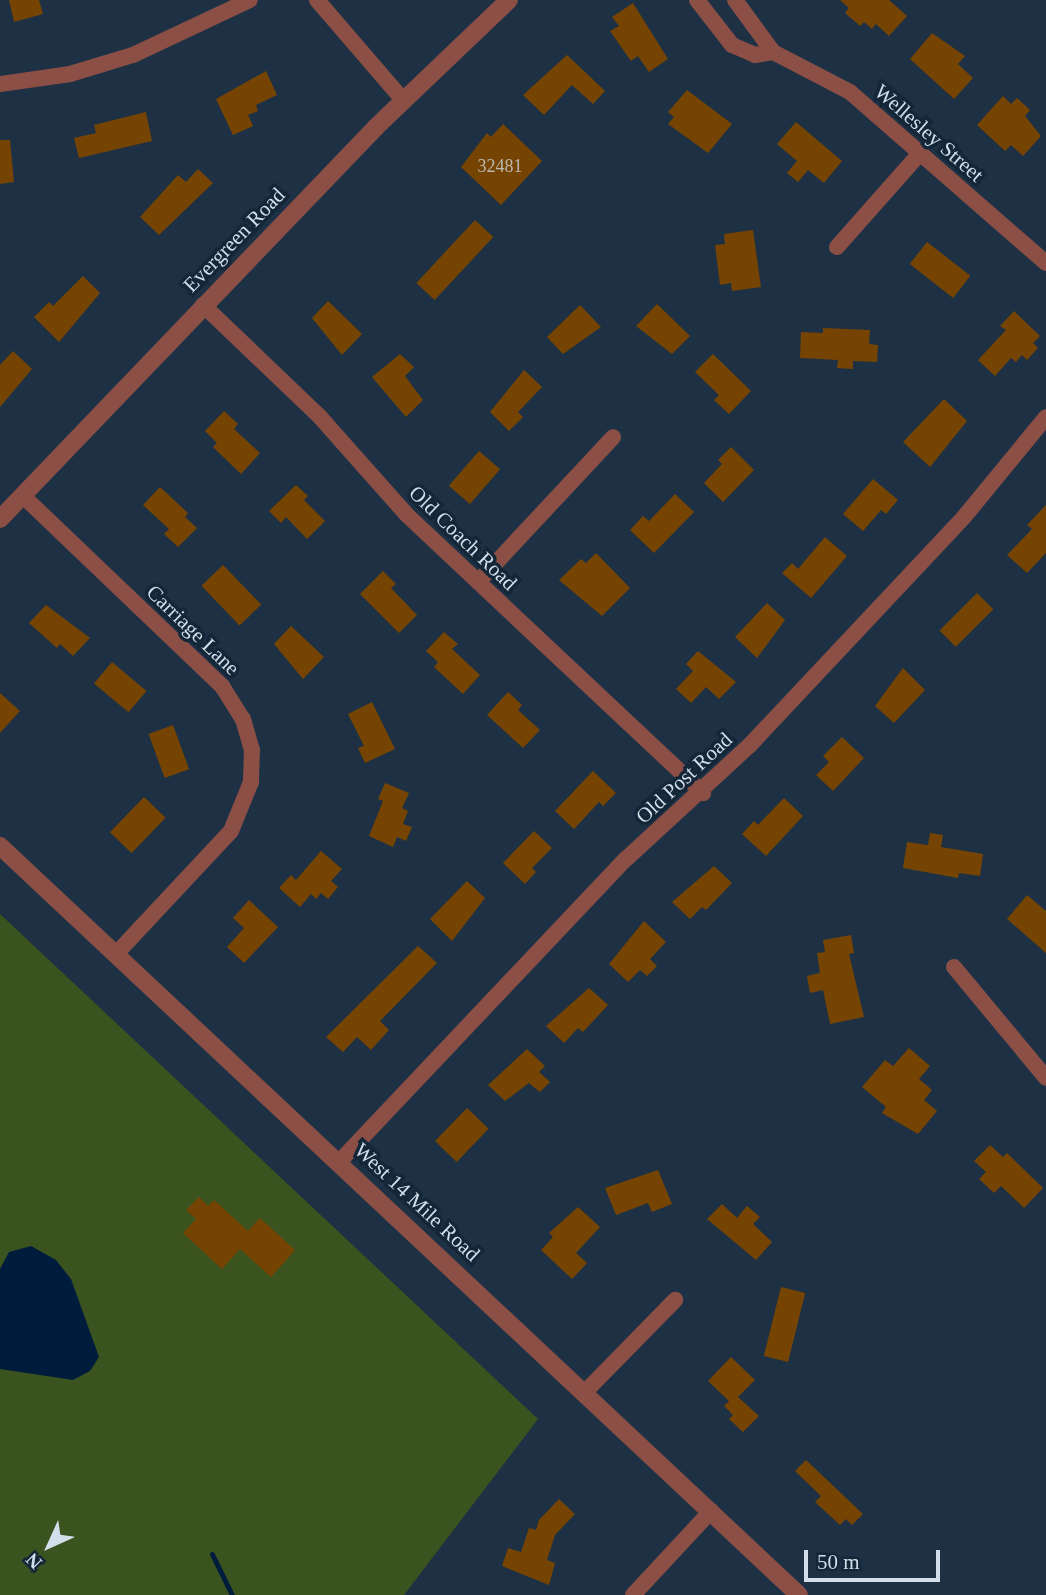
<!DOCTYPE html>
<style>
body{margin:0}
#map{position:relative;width:1046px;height:1595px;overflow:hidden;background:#1e3144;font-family:"Times New Roman",serif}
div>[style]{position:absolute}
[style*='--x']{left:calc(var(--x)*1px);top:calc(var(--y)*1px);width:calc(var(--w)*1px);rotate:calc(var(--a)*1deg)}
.green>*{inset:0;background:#3b531e}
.water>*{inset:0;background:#001c3d}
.stream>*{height:5px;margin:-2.5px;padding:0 2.5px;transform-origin:2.5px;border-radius:2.5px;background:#001c3d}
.building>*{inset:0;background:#754402;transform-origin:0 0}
.minor>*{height:16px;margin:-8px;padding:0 8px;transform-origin:8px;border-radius:8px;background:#8b4f46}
.tertiary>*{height:18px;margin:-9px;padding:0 9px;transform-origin:9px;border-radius:9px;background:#8b4f46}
span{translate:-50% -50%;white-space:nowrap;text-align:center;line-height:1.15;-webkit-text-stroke:7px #142739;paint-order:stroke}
.number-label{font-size:18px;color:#bbb8b0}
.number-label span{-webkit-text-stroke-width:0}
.street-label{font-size:21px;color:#d2deea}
.north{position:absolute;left:14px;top:1511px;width:70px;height:70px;-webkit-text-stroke:5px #142739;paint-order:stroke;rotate:225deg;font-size:19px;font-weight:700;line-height:28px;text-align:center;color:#d2deea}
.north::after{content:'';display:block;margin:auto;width:24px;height:32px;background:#d2deea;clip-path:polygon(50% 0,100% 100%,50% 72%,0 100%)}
.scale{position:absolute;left:804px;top:1550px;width:136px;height:32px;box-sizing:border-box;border:4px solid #d2deea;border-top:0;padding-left:9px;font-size:21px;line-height:24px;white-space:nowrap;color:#d2deea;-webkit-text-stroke:5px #142739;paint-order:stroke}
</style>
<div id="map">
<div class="green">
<div style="clip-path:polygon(0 914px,538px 1419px,404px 1595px,0 1595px)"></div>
</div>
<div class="water">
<div style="clip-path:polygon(31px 1246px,56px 1260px,71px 1279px,99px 1357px,90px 1371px,73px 1380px,0 1369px,0 1269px,9px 1252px)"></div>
</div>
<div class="stream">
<div style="--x:212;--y:1554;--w:46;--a:64"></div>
</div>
<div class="building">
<div style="clip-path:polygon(9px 0,39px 0,43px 14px,14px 22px)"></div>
<div style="clip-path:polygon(840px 0,889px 0,907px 16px,889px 36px,876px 24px,872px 29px,864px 22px,860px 26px,845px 13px,849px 8px)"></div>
<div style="clip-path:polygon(633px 3px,668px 59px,649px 72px,638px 56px,631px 61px,610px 31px,619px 26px,612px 17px)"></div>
<div style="clip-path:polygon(932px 33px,965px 56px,958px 64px,973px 78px,954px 99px,910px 59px)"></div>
<div style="clip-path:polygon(567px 55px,605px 91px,593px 104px,572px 85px,544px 115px,523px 95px)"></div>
<div style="clip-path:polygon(266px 71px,277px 95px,256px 105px,258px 111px,248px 115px,253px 126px,233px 135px,216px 99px)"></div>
<div style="clip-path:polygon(687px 90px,732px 124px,708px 153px,668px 124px,674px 117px,668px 112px)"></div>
<div style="clip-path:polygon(1003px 96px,1011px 104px,1017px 98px,1030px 110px,1025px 116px,1041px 136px,1023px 156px,1011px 145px,1005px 151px,977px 125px)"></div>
<div style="clip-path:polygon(146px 112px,152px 141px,79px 158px,74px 138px,96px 133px,94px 125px)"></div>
<div style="clip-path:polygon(796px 122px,842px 161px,824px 183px,808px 170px,798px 182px,787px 173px,797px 161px,777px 144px)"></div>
<div style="clip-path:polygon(503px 124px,542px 161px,501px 205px,461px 167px,487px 133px,491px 137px)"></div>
<div style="clip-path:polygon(0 140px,10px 140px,14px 182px,0 184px)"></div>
<div style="clip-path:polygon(198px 169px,213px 183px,159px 235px,140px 217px,178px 175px,186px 182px)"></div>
<div style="left:475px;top:220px;width:25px;height:86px;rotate:43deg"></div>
<div style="clip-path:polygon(753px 230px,761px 287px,732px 291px,731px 283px,720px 285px,715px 245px,725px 244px,724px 234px)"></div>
<div style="left:927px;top:242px;width:55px;height:28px;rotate:38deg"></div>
<div style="clip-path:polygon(83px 276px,100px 293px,59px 342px,34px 317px,49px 302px,53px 306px)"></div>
<div style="clip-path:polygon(328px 301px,362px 334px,342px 355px,312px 318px)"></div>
<div style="clip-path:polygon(657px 304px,690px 336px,672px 354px,636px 326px)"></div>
<div style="clip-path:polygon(580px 305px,601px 327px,563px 354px,547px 337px)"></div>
<div style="clip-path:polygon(1014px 311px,1040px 336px,1033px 343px,1038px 348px,1027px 360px,1022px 355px,1016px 362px,1011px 358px,995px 376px,978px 360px,1006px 330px,1000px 326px)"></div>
<div style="clip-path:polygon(823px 328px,870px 330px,869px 344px,878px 345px,877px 362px,853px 361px,853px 369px,837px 368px,838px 360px,800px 358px,801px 332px,823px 333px)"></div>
<div style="clip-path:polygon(13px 351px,32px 369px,0 407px,0 365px)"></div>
<div style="clip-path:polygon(400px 354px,414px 367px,405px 376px,423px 400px,406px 417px,372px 377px)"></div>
<div style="clip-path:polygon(713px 354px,751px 391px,729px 414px,714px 400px,719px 395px,695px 372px)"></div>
<div style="clip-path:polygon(524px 370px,542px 387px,518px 412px,523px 417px,509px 431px,490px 412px)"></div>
<div style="clip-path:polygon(944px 399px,967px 421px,930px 467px,903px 442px)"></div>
<div style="clip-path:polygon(224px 411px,238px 424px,234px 429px,260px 453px,241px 474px,213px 447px,217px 443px,205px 431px)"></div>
<div style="clip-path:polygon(731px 447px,754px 470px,723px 502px,704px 483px,722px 464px,718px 460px)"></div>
<div style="left:479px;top:451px;width:28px;height:46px;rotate:41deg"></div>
<div style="clip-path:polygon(873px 479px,898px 500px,886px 514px,881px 510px,863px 531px,843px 514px)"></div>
<div style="clip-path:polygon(296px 485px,308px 496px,304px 500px,325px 521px,307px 539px,286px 517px,281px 523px,269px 511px)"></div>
<div style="clip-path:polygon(160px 487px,188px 513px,185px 517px,197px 528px,178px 547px,164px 534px,169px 529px,143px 505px)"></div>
<div style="clip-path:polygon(675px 494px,694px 512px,654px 553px,630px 530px,643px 516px,649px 521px)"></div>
<div style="clip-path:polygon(1046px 505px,1046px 553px,1027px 573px,1007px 555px,1032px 529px,1027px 525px)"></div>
<div style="clip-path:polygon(825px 537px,847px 556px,811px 598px,782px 573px,792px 563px,798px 569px)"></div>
<div style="clip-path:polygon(596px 553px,630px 588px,602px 616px,559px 580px,581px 559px,586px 563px)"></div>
<div style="left:223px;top:565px;width:55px;height:30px;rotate:46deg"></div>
<div style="clip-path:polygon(383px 571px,396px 584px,391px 588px,417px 615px,399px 633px,360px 594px)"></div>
<div style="left:977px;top:593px;width:23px;height:53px;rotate:45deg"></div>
<div style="clip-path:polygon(767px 603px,785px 620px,757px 658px,735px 637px)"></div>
<div style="clip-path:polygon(46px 605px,90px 638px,73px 656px,60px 644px,57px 648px,29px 623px)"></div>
<div style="clip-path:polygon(291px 626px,324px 657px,303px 679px,274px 644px)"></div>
<div style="clip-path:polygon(444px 632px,458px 644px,452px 649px,480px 675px,463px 694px,434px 667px,438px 662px,426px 651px)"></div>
<div style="clip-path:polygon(698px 651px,736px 682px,719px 699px,706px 687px,691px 703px,676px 689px,693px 671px,686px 664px)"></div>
<div style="left:112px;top:662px;width:45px;height:28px;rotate:40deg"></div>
<div style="clip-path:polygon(903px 668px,925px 690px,894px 723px,875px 706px)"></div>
<div style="clip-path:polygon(508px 692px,522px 705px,518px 710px,540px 730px,523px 748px,487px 715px)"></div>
<div style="clip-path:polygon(0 693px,20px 711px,0 733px)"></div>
<div style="clip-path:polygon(372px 702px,395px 749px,365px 763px,358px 748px,364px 746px,348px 714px)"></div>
<div style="left:173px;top:725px;width:47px;height:26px;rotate:70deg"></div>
<div style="clip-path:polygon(842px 737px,864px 758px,833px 791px,816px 775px,829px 762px,823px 756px)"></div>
<div style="clip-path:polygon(593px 771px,616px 793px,603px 806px,599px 802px,574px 829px,555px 811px)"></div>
<div style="clip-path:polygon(385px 783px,409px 793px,402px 808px,408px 811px,403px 824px,412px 827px,406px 841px,397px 837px,393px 847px,369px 836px,383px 801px,378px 799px)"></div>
<div style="left:144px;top:797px;width:30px;height:49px;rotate:44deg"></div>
<div style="clip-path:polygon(784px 798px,803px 816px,766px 856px,742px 834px,754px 821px,758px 825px)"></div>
<div style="clip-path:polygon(534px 831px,552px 848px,532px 868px,536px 872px,525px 884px,503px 863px)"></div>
<div style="clip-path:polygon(930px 833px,943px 835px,941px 847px,983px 854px,980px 876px,959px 873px,958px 878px,903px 868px,907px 842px,928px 845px)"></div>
<div style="clip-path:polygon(321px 851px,342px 869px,331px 881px,338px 887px,328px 899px,321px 893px,316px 899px,311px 894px,300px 907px,279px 888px,291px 875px,296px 880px)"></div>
<div style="clip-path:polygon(714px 866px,732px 883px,706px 910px,702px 907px,690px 919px,672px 902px)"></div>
<div style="clip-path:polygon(467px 881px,485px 898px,452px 941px,430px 919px)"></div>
<div style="clip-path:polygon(1027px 895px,1046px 911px,1046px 953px,1007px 919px)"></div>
<div style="clip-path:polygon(249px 900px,278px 927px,244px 963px,227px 947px,244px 928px,233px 918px)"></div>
<div style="clip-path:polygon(644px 921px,666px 942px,650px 959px,657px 966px,647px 976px,640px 970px,628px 982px,609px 964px)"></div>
<div style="clip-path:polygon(851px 935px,854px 953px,849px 954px,864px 1017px,830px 1024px,823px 990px,810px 993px,807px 976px,820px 973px,817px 953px,825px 952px,823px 940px)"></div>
<div style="clip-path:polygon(418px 946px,437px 963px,380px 1021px,389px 1030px,371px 1050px,357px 1037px,343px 1052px,326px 1037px)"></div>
<div style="clip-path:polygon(589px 988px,608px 1005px,583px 1032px,578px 1028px,564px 1043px,546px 1026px)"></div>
<div style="clip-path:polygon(909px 1048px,930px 1066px,919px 1079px,932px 1090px,924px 1100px,937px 1111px,918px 1134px,882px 1113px,886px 1107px,862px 1087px,885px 1060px,893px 1066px)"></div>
<div style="clip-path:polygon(527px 1049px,545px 1066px,539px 1072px,550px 1082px,540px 1092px,529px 1083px,505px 1101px,488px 1085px)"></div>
<div style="left:467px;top:1108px;width:30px;height:46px;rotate:44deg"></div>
<div style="clip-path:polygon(990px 1145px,1003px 1157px,1007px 1153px,1043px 1188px,1024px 1208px,1001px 1186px,994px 1193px,979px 1179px,986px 1172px,974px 1161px)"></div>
<div style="clip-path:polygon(658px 1170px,672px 1204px,652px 1212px,648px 1203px,616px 1215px,605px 1188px)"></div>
<div style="clip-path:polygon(199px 1197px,208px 1206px,214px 1200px,248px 1231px,260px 1218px,295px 1250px,271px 1277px,240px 1249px,222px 1269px,183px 1233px,196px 1219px,186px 1210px)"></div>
<div style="clip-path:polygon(722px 1204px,737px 1218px,747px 1206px,760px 1217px,753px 1224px,772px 1242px,756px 1260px,707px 1219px)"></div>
<div style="clip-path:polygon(578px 1207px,600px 1227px,576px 1253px,587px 1263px,572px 1279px,541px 1250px,553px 1237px,549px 1233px)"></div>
<div style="left:781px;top:1287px;width:25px;height:71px;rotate:14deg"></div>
<div style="clip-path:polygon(731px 1357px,755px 1380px,738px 1397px,759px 1416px,743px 1432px,729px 1419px,733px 1415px,724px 1406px,729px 1401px,708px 1381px)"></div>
<div style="clip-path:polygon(806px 1460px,863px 1514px,852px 1525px,846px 1519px,840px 1525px,815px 1502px,821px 1496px,795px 1471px)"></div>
<div style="clip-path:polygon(559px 1499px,575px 1514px,555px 1535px,547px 1560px,555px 1563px,549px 1585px,502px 1566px,508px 1548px,521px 1552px,529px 1528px,536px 1530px,539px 1520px)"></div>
</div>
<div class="minor">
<div style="--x:317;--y:0;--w:132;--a:49.3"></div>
<div style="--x:697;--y:0;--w:57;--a:52.1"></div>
<div style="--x:732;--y:45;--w:25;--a:23"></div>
<div style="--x:755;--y:55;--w:18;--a:-9"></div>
<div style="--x:773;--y:52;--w:87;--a:27.5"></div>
<div style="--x:850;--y:92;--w:260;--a:41.1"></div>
<div style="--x:735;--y:0;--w:64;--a:53.8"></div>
<div style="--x:0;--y:84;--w:71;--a:-8.1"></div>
<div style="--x:70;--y:74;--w:66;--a:-16.8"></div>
<div style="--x:133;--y:55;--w:129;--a:-25.2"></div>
<div style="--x:837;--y:247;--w:127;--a:-48.5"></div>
<div style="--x:203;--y:305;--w:162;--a:43.7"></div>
<div style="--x:320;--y:417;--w:132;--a:48.4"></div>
<div style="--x:408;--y:516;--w:405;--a:43.2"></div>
<div style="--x:22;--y:495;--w:277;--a:43.7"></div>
<div style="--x:222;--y:686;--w:39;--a:58"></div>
<div style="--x:243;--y:719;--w:32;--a:74"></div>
<div style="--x:252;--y:750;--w:32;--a:92"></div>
<div style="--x:251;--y:782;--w:53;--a:112.2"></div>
<div style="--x:231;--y:831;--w:167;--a:133.1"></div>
<div style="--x:478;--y:582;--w:198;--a:-47"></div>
<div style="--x:954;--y:967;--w:144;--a:50.3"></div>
<div style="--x:340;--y:1161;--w:416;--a:-46.6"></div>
<div style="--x:626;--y:859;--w:167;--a:-42.6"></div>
<div style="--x:749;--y:746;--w:314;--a:-46.8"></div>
<div style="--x:964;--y:517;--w:129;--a:-50.6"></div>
<div style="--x:585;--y:1392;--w:129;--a:-45.6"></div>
<div style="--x:633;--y:1595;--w:115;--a:-47.1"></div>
</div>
<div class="tertiary">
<div style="--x:0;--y:519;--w:543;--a:-46.19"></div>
<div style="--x:376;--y:127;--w:184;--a:-43.7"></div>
<div style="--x:0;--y:846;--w:1095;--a:43.15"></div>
</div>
<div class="number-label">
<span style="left:500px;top:166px">32481</span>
</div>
<div class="street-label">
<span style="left:929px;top:133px;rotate:41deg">Wellesley Street</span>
<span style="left:234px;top:240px;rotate:-46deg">Evergreen Road</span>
<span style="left:463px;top:538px;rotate:44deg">Old Coach Road</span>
<span style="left:193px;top:630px;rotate:44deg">Carriage Lane</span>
<span style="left:684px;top:778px;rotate:-43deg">Old Post Road</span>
<span style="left:417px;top:1202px;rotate:43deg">West 14 Mile Road</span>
</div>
<div class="north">N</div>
<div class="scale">50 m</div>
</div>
